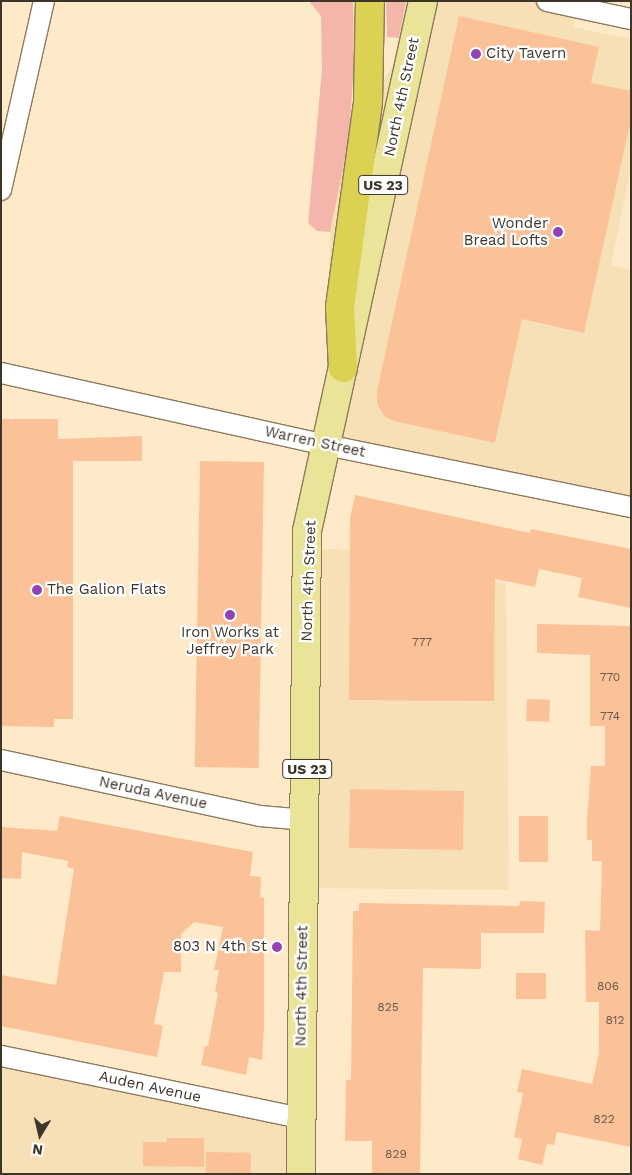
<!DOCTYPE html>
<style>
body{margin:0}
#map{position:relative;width:632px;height:1175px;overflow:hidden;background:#fee9c8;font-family:"Work Sans",sans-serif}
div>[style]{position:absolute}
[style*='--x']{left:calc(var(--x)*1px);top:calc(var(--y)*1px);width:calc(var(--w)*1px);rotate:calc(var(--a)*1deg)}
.built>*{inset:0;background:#f7dfb6}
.green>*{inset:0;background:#f4b6ab}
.building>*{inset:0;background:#fbc29a;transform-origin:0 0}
.roads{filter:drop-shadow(1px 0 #8c7a5c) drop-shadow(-1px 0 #8c7a5c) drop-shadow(0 1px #8c7a5c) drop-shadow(0 -1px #8c7a5c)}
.street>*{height:20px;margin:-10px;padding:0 10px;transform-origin:10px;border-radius:10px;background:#fff}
.primary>*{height:28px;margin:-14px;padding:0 14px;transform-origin:14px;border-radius:14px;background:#e9e498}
.highway>*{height:28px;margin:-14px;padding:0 14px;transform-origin:14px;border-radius:14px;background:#dbd254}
.dots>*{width:14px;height:14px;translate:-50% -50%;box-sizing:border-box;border:2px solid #fff;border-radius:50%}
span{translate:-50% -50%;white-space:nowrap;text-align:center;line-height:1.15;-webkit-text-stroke:4.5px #fff;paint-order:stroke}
.number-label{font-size:12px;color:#6c5844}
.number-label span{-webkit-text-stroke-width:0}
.shield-label span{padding:1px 4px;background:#fff;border:1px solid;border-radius:4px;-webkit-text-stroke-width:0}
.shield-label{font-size:14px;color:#3d3528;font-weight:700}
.poi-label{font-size:15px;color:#3d3528}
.left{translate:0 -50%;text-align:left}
.right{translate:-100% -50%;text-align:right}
.street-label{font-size:15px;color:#3d3528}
.frame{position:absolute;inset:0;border:2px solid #3d3528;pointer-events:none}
.north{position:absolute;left:15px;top:1110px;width:50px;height:50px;-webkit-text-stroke:4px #fff;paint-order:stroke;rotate:189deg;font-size:14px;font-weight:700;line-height:20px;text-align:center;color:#3d3528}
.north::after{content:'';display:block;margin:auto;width:18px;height:22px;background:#3d3528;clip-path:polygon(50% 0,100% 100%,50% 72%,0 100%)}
</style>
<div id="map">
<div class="built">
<div style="clip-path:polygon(406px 1px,578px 1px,573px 27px,631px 39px,631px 168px,611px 265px,631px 270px,631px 508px,326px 445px,330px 232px,349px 139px,393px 65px)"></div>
<div style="clip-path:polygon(307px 548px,350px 550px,506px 584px,509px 890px,304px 888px)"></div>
<div style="clip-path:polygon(1px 1059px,305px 1124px,305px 1174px,1px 1174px)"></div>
</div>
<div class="green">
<div style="clip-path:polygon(309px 1px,353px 1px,354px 64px,349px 139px,330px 232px,317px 231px,308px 223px,322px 70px,321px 16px)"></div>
<div style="clip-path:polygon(386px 1px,406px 1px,399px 38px,387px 37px)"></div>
</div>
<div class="building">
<div style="clip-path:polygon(459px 16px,599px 47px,591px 83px,631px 91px,631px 119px,584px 333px,522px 319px,495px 443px,394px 421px,385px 417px,377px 404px,377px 391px)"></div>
<div style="clip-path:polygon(1px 419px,58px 419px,58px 439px,142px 436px,142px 461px,73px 461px,73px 719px,54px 719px,54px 727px,1px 726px)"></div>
<div style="left:200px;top:461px;width:64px;height:306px;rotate:1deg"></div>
<div style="clip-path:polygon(355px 495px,530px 533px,531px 529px,631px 549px,631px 608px,578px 597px,582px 578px,539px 569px,535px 587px,495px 579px,494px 701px,349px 700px,350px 518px)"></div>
<div style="clip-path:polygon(537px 624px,631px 626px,631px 1147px,557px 1132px,554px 1145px,547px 1144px,542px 1165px,518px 1159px,522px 1139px,514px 1137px,523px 1093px,517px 1092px,522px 1069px,592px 1084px,599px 1053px,599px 1002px,586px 1002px,585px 930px,600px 931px,602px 861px,592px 861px,592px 840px,587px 840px,587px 819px,591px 766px,605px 766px,605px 726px,590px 726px,590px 655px,537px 653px)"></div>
<div style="left:527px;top:699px;width:23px;height:22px;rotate:2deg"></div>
<div style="left:350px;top:789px;width:114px;height:59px;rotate:1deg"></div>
<div style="clip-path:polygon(60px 816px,253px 852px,250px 876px,261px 877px,260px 897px,264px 898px,264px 1027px,262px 1060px,249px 1057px,246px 1075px,201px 1065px,205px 1046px,208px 1046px,218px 993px,215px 992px,219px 970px,214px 970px,223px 927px,194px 922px,181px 934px,181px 972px,164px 972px,154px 1024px,163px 1026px,157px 1057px,1px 1026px,1px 975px,56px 985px,74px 869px,67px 867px,68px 861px,22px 852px,21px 879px,1px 878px,1px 827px,57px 831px)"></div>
<div style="left:519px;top:816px;width:29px;height:46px"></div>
<div style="clip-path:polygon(520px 901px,545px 902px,544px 933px,481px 933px,481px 969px,423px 968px,420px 1174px,372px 1174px,372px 1141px,345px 1141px,346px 1080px,351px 1080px,353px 911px,359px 911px,359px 903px,519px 906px)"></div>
<div style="left:516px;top:973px;width:30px;height:26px"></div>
<div style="clip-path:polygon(167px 1138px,204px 1138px,204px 1167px,143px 1166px,143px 1142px,166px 1142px)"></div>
<div style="left:206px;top:1152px;width:45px;height:22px;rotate:1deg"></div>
</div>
<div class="roads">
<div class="street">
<div style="--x:547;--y:1;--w:86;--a:12.1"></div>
<div style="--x:1;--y:190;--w:194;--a:-77.2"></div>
<div style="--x:1;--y:373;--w:333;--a:12.5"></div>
<div style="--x:326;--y:445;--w:311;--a:11.5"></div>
<div style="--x:1;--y:760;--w:265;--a:12.2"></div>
<div style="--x:260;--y:816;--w:46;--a:5"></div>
<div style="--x:1;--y:1056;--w:305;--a:11.7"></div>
</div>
<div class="primary">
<div style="--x:301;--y:1174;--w:643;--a:-89.47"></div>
<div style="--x:307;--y:531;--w:543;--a:-77.65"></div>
</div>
<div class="highway">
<div style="--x:343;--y:368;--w:61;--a:-92.8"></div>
<div style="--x:340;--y:307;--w:207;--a:-82.2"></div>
<div style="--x:368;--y:102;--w:101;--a:-88.9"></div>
</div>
</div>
<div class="dots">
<div style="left:476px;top:54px;background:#9342b1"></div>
<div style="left:558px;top:232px;background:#9342b1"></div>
<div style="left:37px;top:590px;background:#9342b1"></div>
<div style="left:230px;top:615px;background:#9342b1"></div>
<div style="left:277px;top:947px;background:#9342b1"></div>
</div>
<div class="number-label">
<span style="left:422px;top:643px">777</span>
<span style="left:610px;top:678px">770</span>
<span style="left:610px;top:717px">774</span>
<span style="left:608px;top:987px">806</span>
<span style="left:388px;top:1008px">825</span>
<span style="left:615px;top:1021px">812</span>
<span style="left:604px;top:1120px">822</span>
<span style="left:396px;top:1155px">829</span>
</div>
<div class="shield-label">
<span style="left:383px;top:185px">US 23</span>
<span style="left:307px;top:769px">US 23</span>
</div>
<div class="poi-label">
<span class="left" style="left:486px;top:54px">City Tavern</span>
<span class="right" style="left:548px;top:232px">Wonder<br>Bread Lofts</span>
<span class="left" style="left:47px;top:590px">The Galion Flats</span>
<span style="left:230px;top:641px">Iron Works at<br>Jeffrey Park</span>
<span class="right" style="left:267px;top:947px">803 N 4th St</span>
</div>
<div class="street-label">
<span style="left:402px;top:97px;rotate:-78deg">North 4th Street</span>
<span style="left:315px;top:442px;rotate:12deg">Warren Street</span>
<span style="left:309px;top:581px;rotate:-88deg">North 4th Street</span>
<span style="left:153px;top:793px;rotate:12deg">Neruda Avenue</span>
<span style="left:302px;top:986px;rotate:-89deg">North 4th Street</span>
<span style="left:150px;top:1087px;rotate:12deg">Auden Avenue</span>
</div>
<div class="frame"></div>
<div class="north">N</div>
</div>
